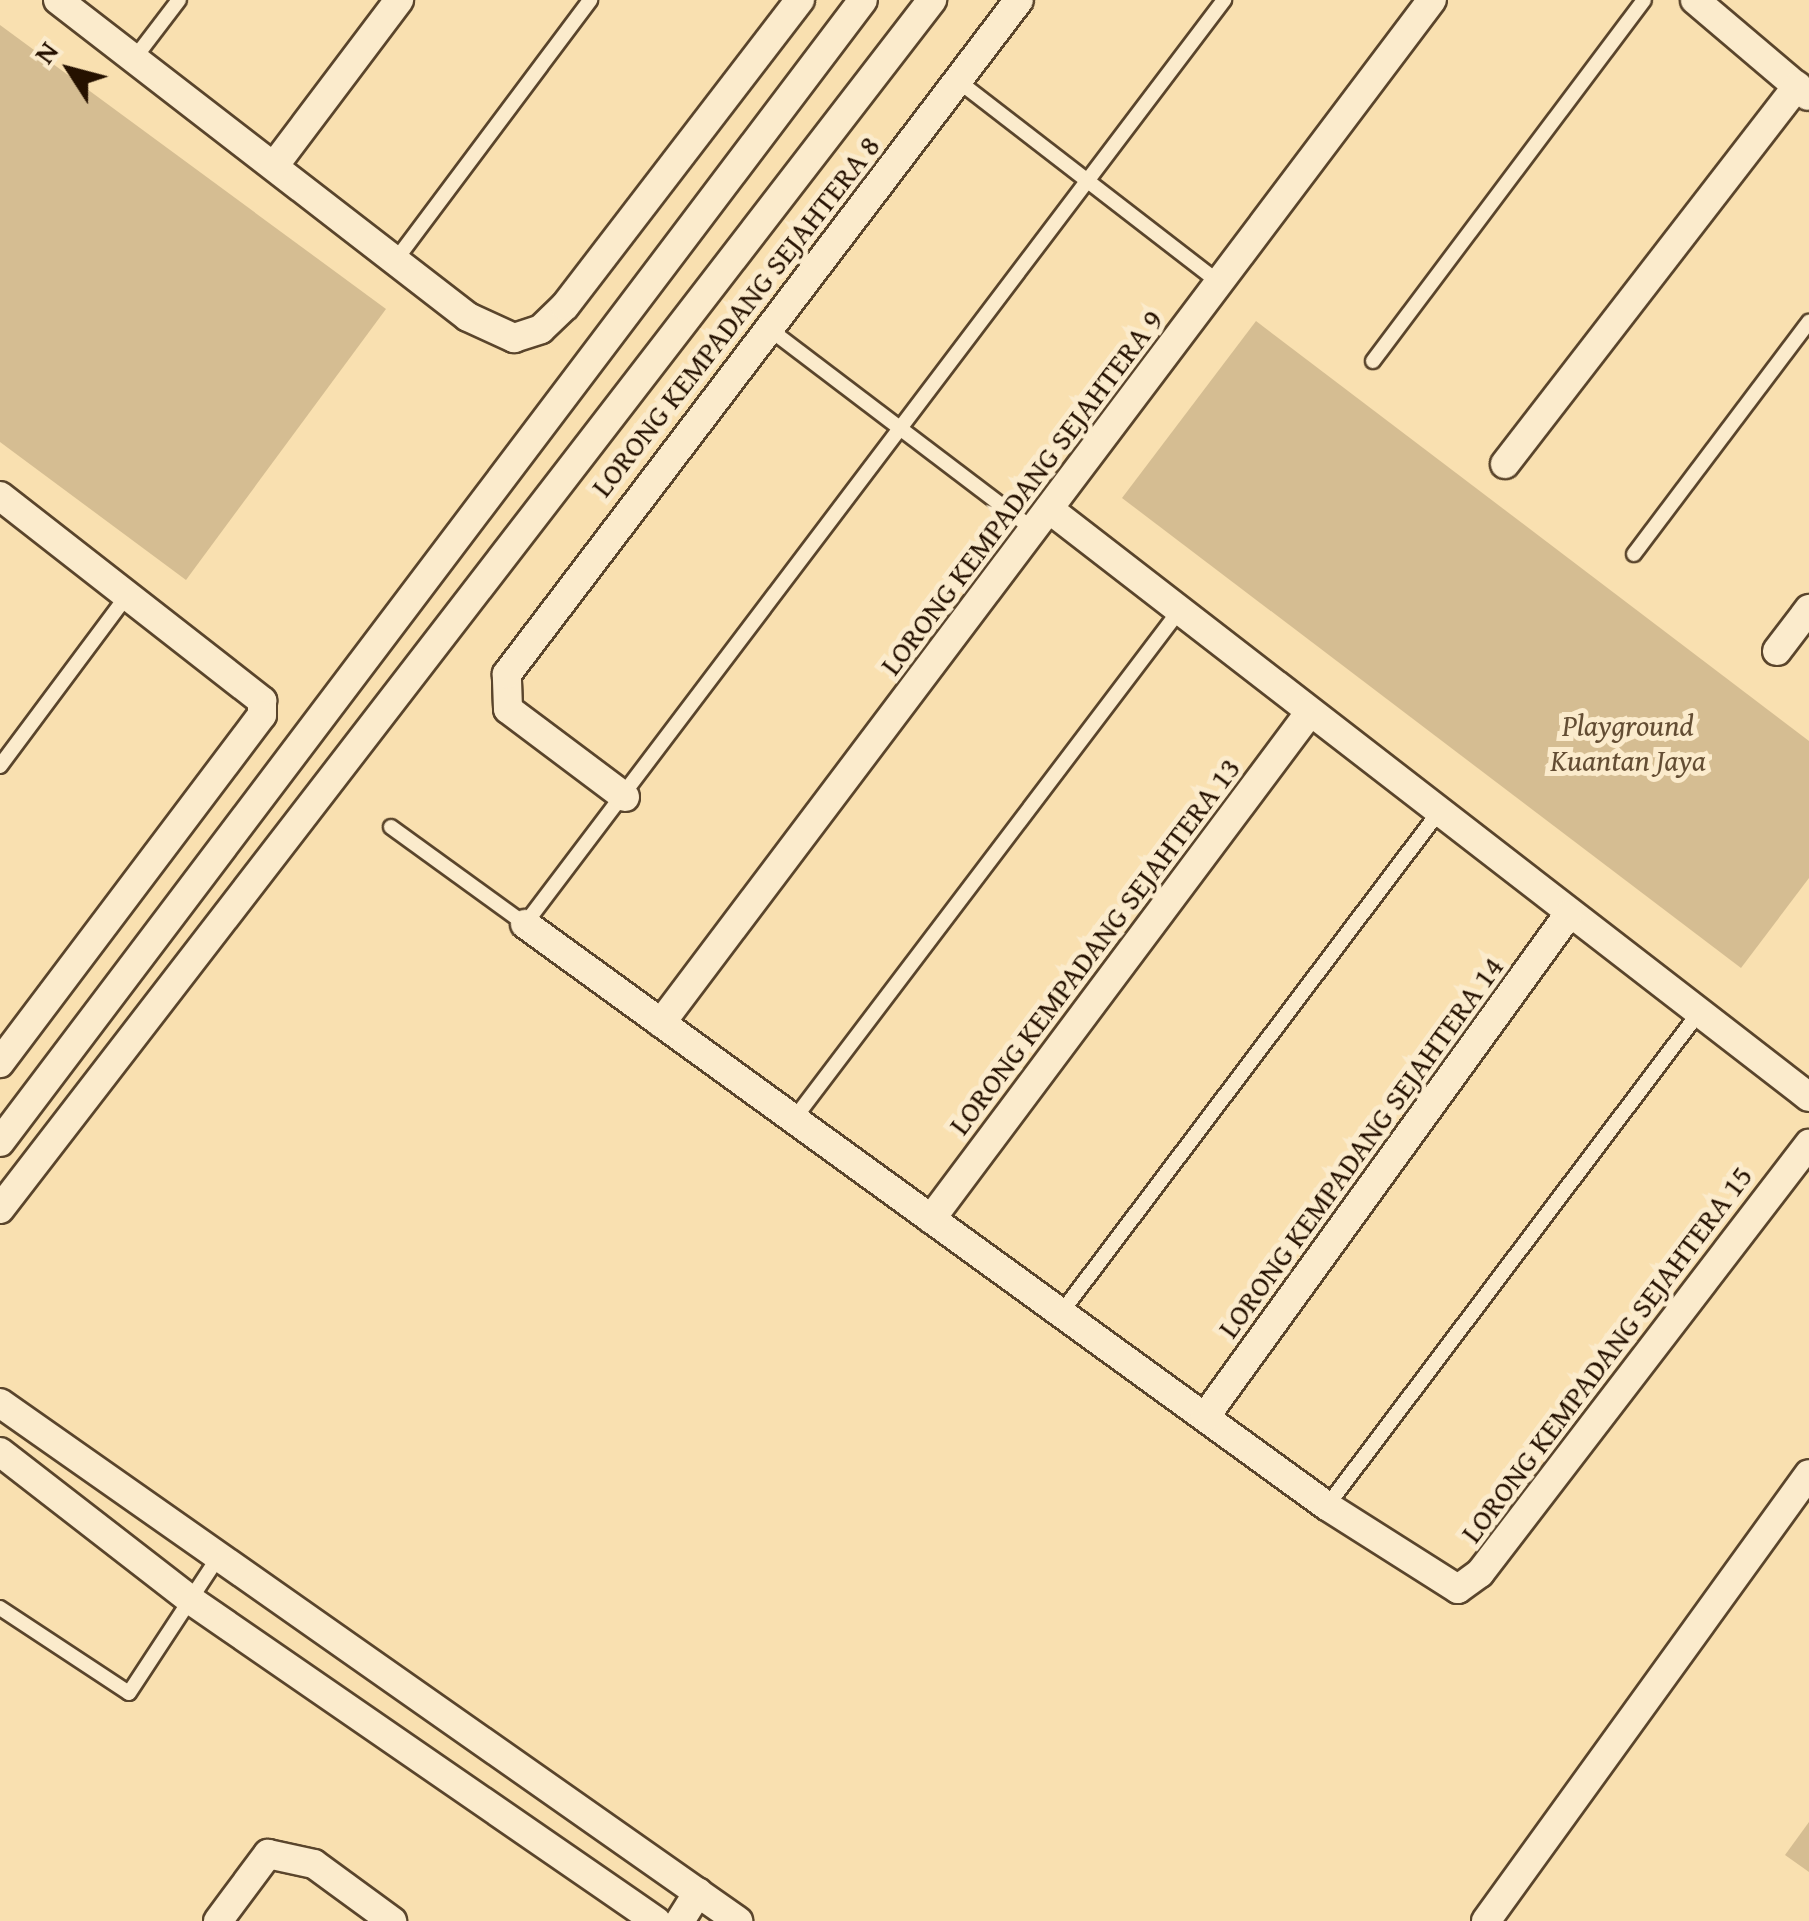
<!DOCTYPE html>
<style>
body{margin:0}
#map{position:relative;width:1809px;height:1921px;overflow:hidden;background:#f9e0b0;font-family:"Gentium Book Plus",serif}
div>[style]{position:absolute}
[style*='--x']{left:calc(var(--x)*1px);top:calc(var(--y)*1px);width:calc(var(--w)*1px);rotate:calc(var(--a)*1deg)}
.green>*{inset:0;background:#d5bd92}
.roads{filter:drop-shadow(2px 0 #5a452c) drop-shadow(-2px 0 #5a452c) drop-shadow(0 2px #5a452c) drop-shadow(0 -2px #5a452c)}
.lane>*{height:14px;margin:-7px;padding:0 7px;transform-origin:7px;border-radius:7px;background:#fbebcc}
.street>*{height:28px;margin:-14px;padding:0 14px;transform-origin:14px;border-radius:14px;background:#fbebcc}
span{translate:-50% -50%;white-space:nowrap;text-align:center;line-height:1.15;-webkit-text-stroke:10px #fbebcc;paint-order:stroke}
.street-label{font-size:30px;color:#251100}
.park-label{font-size:30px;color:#634d33;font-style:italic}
.north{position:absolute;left:20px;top:20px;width:100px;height:100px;-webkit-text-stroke:8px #fbebcc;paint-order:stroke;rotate:306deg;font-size:28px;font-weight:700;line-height:40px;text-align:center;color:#251100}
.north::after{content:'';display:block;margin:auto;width:35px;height:45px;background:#251100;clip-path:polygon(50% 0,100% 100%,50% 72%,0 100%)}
</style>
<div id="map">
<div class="green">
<div style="clip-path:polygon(0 25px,386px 309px,186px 580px,0 442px)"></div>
<div style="clip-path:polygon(1256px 321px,1809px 741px,1809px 878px,1741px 968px,1122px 498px)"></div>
<div style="clip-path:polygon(1809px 1822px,1809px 1872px,1785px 1855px)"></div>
</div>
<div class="roads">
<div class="lane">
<div style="--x:134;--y:59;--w:74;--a:-52.7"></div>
<div style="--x:957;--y:80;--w:332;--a:37.7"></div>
<div style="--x:395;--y:261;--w:326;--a:-53.2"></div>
<div style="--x:768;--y:328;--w:333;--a:37.2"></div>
<div style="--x:1373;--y:361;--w:451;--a:-53.1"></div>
<div style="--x:1634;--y:554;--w:291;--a:-53"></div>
<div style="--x:0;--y:766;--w:214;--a:-53.3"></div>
<div style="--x:391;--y:827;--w:165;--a:35.9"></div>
<div style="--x:525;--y:924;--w:1159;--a:-52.89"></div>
<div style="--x:794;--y:1119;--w:637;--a:-52.84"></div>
<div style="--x:1061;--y:1313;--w:626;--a:-52.98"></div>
<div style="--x:1327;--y:1506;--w:615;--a:-53"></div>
<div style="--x:0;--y:1608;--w:154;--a:33.4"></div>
<div style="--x:129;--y:1693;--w:160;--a:-56.7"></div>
</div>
<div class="street">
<div style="--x:58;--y:0;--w:518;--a:37.71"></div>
<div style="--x:468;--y:317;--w:51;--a:24.5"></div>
<div style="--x:514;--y:338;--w:28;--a:-18"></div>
<div style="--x:541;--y:329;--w:33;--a:-44"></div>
<div style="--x:565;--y:306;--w:386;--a:-52.5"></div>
<div style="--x:1695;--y:0;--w:148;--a:40.3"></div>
<div style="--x:274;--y:166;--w:208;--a:-53"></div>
<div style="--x:1505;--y:464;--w:478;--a:-52.3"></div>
<div style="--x:0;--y:496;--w:333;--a:38"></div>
<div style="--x:262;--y:701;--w:14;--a:90"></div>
<div style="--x:262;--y:715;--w:436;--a:127"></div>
<div style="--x:1049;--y:509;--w:961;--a:37.73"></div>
<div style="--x:1777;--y:651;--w:53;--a:-52.7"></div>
<div style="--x:625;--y:797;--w:146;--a:-143.1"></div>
<div style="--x:508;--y:709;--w:35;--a:-92"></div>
<div style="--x:507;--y:674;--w:846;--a:-52.78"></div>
<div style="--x:525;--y:924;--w:991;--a:35.97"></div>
<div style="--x:1327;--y:1506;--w:155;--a:32.4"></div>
<div style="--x:1458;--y:1589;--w:27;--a:-36"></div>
<div style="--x:1480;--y:1573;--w:541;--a:-52.52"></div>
<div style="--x:661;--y:1023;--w:1281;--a:-53"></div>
<div style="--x:0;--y:1142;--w:1431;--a:-52.92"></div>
<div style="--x:0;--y:1209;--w:1527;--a:-52.37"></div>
<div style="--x:931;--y:1219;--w:633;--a:-53.22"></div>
<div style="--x:0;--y:1403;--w:902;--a:35.06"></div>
<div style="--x:1205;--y:1417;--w:619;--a:-54.13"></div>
<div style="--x:0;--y:1452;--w:243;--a:37.8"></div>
<div style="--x:192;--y:1601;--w:564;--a:34.59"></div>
<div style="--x:218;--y:1921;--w:84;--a:-53.3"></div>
<div style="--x:268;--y:1854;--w:47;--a:12.3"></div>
<div style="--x:314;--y:1864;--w:97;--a:36.2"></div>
<div style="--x:680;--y:1921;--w:34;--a:-58"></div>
<div style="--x:1486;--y:1921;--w:551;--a:-54.15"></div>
</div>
</div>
<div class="street-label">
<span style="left:735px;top:316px;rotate:-52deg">LORONG KEMPADANG SEJAHTERA 8</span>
<span style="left:1021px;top:492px;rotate:-53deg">LORONG KEMPADANG SEJAHTERA 9</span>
<span style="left:1094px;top:946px;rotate:-53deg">LORONG KEMPADANG SEJAHTERA 13</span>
<span style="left:1360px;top:1147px;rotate:-54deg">LORONG KEMPADANG SEJAHTERA 14</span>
<span style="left:1606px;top:1354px;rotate:-53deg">LORONG KEMPADANG SEJAHTERA 15</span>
</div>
<div class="park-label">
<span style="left:1628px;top:742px">Playground<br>Kuantan Jaya</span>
</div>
<div class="north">N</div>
</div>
